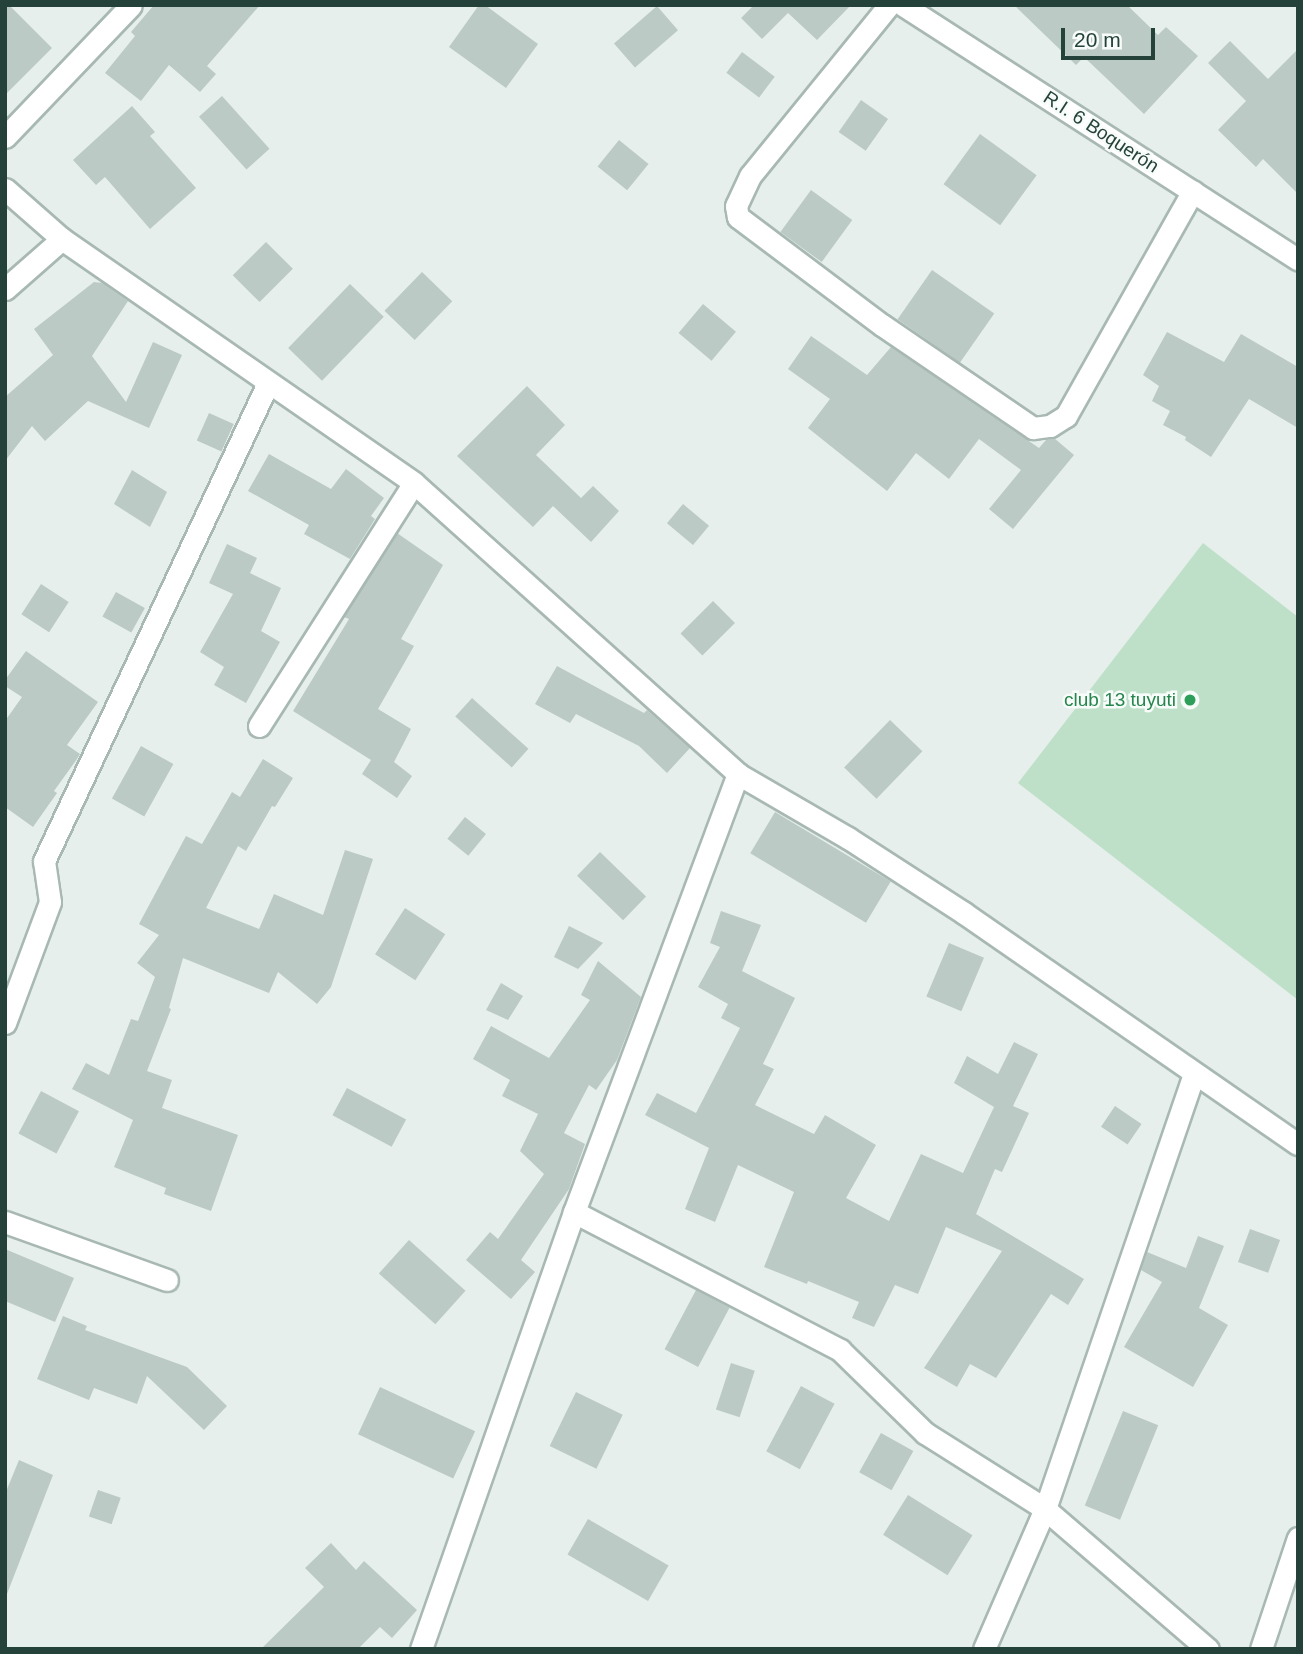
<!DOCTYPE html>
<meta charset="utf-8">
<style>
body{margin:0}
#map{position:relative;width:1303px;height:1654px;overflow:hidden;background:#e6efeb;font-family:Arial,sans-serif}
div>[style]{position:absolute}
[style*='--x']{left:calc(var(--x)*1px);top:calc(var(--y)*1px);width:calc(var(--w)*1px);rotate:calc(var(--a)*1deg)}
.green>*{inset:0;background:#bfe0c8}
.building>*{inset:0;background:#bbcac4;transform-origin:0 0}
.roads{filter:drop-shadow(2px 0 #a8b8b2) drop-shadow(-2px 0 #a8b8b2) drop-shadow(0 2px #a8b8b2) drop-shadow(0 -2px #a8b8b2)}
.minor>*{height:21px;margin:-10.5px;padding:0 10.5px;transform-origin:10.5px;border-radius:10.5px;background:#fff}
.dots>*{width:19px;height:19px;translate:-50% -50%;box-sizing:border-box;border:4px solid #f7fbf9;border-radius:50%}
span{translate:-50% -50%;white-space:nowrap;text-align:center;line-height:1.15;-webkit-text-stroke:5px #f7fbf9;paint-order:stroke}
.street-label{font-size:19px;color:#24423a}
.leisure-label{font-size:19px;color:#27864d}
.right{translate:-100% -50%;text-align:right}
.frame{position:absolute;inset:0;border:7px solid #24423a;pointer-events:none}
.scale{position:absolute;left:1061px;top:28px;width:94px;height:32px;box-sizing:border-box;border:4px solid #24423a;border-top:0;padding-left:9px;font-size:21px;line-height:24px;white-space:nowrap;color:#24423a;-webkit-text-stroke:5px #f7fbf9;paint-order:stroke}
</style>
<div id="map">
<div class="green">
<div style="clip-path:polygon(1203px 543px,1298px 617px,1298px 1000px,1018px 783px)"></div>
</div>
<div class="building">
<div style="clip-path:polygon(5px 5px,9px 5px,52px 48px,5px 95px)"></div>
<div style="clip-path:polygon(154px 5px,260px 5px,207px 66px,216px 74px,200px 92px,169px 65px,141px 101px,105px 73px,135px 36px,131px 32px)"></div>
<div style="clip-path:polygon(479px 5px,485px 5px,538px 44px,506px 88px,449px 47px)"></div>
<div style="clip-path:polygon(754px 5px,851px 5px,817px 40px,788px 13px,762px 39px,741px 18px)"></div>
<div style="clip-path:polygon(1014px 5px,1127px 5px,1158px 35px,1166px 27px,1198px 56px,1144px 114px,1084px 57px,1076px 65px)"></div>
<div style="left:657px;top:6px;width:32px;height:57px;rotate:49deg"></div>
<div style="clip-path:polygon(1230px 41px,1268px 79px,1298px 49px,1298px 194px,1263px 159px,1256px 167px,1218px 130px,1246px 101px,1208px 63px)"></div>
<div style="left:742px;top:52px;width:41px;height:26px;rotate:37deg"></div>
<div style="left:222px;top:96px;width:71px;height:31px;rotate:48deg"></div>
<div style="left:861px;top:100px;width:33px;height:39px;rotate:35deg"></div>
<div style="clip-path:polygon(132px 106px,155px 132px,150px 136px,196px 188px,150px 229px,105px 177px,96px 185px,73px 160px)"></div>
<div style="left:980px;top:134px;width:70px;height:62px;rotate:36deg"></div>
<div style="left:619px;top:140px;width:38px;height:34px;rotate:39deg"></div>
<div style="left:811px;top:190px;width:51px;height:52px;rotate:36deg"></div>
<div style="left:266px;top:242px;width:38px;height:47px;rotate:45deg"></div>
<div style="left:932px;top:270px;width:76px;height:60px;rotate:35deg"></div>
<div style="left:422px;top:272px;width:42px;height:54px;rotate:44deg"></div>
<div style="clip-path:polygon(94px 282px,102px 283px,128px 301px,92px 356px,126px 402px,153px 342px,182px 355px,149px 428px,88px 401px,45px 441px,32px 426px,5px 461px,5px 397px,53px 355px,34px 329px)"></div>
<div style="left:350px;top:284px;width:47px;height:89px;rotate:44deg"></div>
<div style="left:703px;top:304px;width:43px;height:38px;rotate:40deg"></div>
<div style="clip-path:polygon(1167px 332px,1224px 362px,1241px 334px,1298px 367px,1298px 428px,1249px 399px,1211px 457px,1185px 440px,1186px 437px,1163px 425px,1170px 411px,1152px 401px,1159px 386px,1143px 375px)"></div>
<div style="clip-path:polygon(811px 336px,867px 375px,891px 347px,1039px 448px,1046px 440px,1054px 438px,1074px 455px,1013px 529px,989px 509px,1021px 470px,979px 439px,949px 479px,916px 453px,887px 491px,808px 428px,830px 399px,788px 369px)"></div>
<div style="clip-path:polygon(527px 386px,565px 425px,536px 455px,581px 498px,593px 486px,619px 511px,591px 542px,553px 506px,533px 527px,457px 456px)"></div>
<div style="left:209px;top:413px;width:27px;height:30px;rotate:24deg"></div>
<div style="clip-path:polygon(269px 454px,331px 489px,346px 469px,384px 498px,371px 516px,375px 519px,350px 559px,304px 534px,309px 525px,248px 491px)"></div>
<div style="clip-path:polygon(132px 470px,167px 492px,150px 527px,114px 504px)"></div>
<div style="left:683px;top:504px;width:34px;height:25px;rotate:40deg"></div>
<div style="clip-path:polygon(397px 533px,443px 565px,401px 639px,414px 646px,378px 709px,411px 729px,394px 762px,412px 776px,397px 798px,362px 774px,371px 760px,293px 711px,349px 619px,344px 617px)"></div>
<div style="clip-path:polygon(227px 544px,257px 558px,250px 573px,281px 588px,261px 631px,280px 642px,246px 703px,214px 685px,224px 667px,200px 652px,233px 594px,209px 583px)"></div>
<div style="left:41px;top:584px;width:33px;height:36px;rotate:33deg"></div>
<div style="left:116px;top:592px;width:33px;height:28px;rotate:29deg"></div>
<div style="left:713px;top:601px;width:31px;height:46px;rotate:45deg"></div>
<div style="clip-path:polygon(26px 651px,98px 702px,67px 745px,80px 754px,77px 759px,54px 791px,57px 793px,33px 827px,5px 807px,5px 721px,22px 697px,5px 686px,5px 680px)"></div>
<div style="clip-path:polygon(557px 666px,644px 713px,647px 710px,690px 748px,667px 773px,639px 746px,576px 714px,570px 723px,535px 704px)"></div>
<div style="left:472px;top:698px;width:76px;height:25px;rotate:42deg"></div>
<div style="left:890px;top:720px;width:45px;height:66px;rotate:44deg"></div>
<div style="left:141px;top:746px;width:37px;height:60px;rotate:29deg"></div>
<div style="clip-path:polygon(263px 759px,293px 778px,275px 807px,272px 806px,246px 851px,238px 846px,206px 908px,259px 929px,274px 894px,323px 915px,345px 850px,373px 859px,331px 987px,317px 1004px,278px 972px,269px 993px,183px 958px,169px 1008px,171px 1009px,147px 1071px,172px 1080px,162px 1108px,238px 1135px,211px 1211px,164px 1194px,166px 1188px,114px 1167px,133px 1120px,72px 1089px,86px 1063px,109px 1075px,131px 1019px,138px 1021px,155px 977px,137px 963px,159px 935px,139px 924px,186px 836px,202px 844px,232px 792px,240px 797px)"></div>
<div style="left:775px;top:812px;width:135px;height:48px;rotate:31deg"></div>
<div style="left:465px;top:817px;width:27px;height:28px;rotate:39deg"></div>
<div style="left:600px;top:852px;width:64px;height:33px;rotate:44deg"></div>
<div style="left:405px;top:908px;width:48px;height:55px;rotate:33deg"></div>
<div style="clip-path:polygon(721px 911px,761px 925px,742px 971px,795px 998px,763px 1064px,774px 1069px,755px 1105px,814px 1134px,825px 1115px,876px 1145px,846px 1198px,889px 1221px,921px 1154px,963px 1173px,994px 1107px,954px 1083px,967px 1056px,998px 1074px,1014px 1042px,1038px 1054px,1013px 1106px,1029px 1113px,1002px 1172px,995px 1169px,976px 1214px,1084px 1279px,1068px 1305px,1051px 1294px,996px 1378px,970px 1364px,957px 1387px,924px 1368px,1002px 1251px,946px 1227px,918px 1294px,895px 1285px,874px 1327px,852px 1318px,859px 1302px,808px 1281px,807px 1284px,764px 1267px,794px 1192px,738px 1165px,715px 1222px,685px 1209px,709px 1148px,645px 1115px,657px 1093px,696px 1113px,740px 1028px,721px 1018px,728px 1004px,698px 987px,720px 947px,710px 943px)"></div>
<div style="clip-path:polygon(569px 926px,603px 943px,578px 969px,554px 957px)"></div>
<div style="left:949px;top:943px;width:38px;height:58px;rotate:23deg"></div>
<div style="clip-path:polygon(598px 961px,641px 997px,617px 1060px,596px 1090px,589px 1085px,564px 1133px,585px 1144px,569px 1189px,521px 1260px,535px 1272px,511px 1299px,466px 1260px,490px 1232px,498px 1239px,544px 1174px,520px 1151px,538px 1114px,502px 1096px,510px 1080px,473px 1059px,491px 1026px,549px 1058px,590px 1000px,581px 995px)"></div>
<div style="clip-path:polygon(501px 983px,523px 996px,508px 1020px,486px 1010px)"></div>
<div style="left:347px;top:1088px;width:67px;height:31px;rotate:28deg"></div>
<div style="left:41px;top:1091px;width:43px;height:48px;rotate:28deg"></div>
<div style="left:1115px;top:1106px;width:32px;height:25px;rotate:34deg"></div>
<div style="left:1250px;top:1229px;width:32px;height:35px;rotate:20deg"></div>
<div style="clip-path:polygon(1198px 1236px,1224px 1246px,1199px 1308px,1228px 1325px,1193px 1387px,1124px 1347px,1162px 1282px,1141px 1270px,1147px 1252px,1186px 1268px)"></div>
<div style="left:409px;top:1240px;width:76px;height:45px;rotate:42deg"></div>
<div style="clip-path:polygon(5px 1249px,74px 1278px,55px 1322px,5px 1301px)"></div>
<div style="left:696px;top:1290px;width:38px;height:67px;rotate:28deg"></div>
<div style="clip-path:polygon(63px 1316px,87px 1326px,85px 1330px,187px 1367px,227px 1406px,204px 1430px,147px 1376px,137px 1404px,94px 1388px,89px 1400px,37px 1379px)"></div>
<div style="left:731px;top:1363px;width:25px;height:49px;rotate:18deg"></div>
<div style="left:801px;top:1386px;width:38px;height:74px;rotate:28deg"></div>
<div style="left:380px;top:1387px;width:105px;height:52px;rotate:25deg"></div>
<div style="left:576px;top:1392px;width:52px;height:60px;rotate:26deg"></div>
<div style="left:1123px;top:1411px;width:38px;height:102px;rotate:22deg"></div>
<div style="left:881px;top:1433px;width:37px;height:45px;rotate:29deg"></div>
<div style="clip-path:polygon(19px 1460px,53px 1475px,7px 1594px,5px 1494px)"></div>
<div style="left:98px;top:1490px;width:24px;height:28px;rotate:19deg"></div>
<div style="left:908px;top:1495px;width:76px;height:47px;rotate:32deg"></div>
<div style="left:588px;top:1519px;width:93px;height:41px;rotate:30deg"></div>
<div style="clip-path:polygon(331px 1543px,356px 1570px,364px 1561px,417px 1610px,392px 1638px,380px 1627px,358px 1649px,261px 1649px,324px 1587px,305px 1568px)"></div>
</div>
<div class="roads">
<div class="minor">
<div style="--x:889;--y:5;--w:220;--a:129.1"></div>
<div style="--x:750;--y:176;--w:33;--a:115"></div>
<div style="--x:736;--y:206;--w:11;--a:80"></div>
<div style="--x:738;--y:217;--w:180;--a:36.9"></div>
<div style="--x:882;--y:325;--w:183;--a:34.3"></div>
<div style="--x:1033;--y:428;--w:17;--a:-7"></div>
<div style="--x:1050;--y:426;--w:19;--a:-32"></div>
<div style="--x:1066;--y:416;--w:258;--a:-60.6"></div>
<div style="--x:903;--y:5;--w:470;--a:32.8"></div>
<div style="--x:5;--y:137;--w:182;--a:-46.3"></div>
<div style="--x:5;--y:189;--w:76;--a:41.3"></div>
<div style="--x:62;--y:239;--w:428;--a:34.7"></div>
<div style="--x:414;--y:483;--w:435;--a:41.9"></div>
<div style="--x:738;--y:774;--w:127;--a:30.2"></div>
<div style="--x:848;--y:838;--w:138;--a:32.9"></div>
<div style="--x:964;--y:913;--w:406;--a:34.7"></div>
<div style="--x:5;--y:289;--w:76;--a:-41.3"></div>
<div style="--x:259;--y:726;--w:288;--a:-57.5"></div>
<div style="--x:5;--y:1023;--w:129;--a:-69.6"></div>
<div style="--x:50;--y:902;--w:41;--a:-98.3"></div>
<div style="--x:44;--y:861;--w:528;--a:-64.89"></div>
<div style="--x:574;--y:1212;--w:300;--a:27.4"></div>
<div style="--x:840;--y:1350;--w:119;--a:44.3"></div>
<div style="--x:925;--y:1433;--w:142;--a:32.3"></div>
<div style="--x:1045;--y:1509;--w:215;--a:40.7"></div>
<div style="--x:5;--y:1222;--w:172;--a:19.7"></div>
<div style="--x:421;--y:1649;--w:463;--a:-70.7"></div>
<div style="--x:574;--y:1212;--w:468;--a:-69.5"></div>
<div style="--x:984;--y:1649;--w:153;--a:-66.5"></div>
<div style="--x:1045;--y:1509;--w:460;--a:-71.1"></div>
<div style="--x:1261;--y:1649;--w:117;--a:-71.6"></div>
</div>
</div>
<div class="dots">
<div style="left:1190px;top:700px;background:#2e9e5b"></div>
</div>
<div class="street-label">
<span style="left:1101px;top:132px;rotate:33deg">R.I. 6 Boquerón</span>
</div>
<div class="leisure-label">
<span class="right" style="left:1176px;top:700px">club 13 tuyuti</span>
</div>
<div class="frame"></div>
<div class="scale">20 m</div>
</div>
